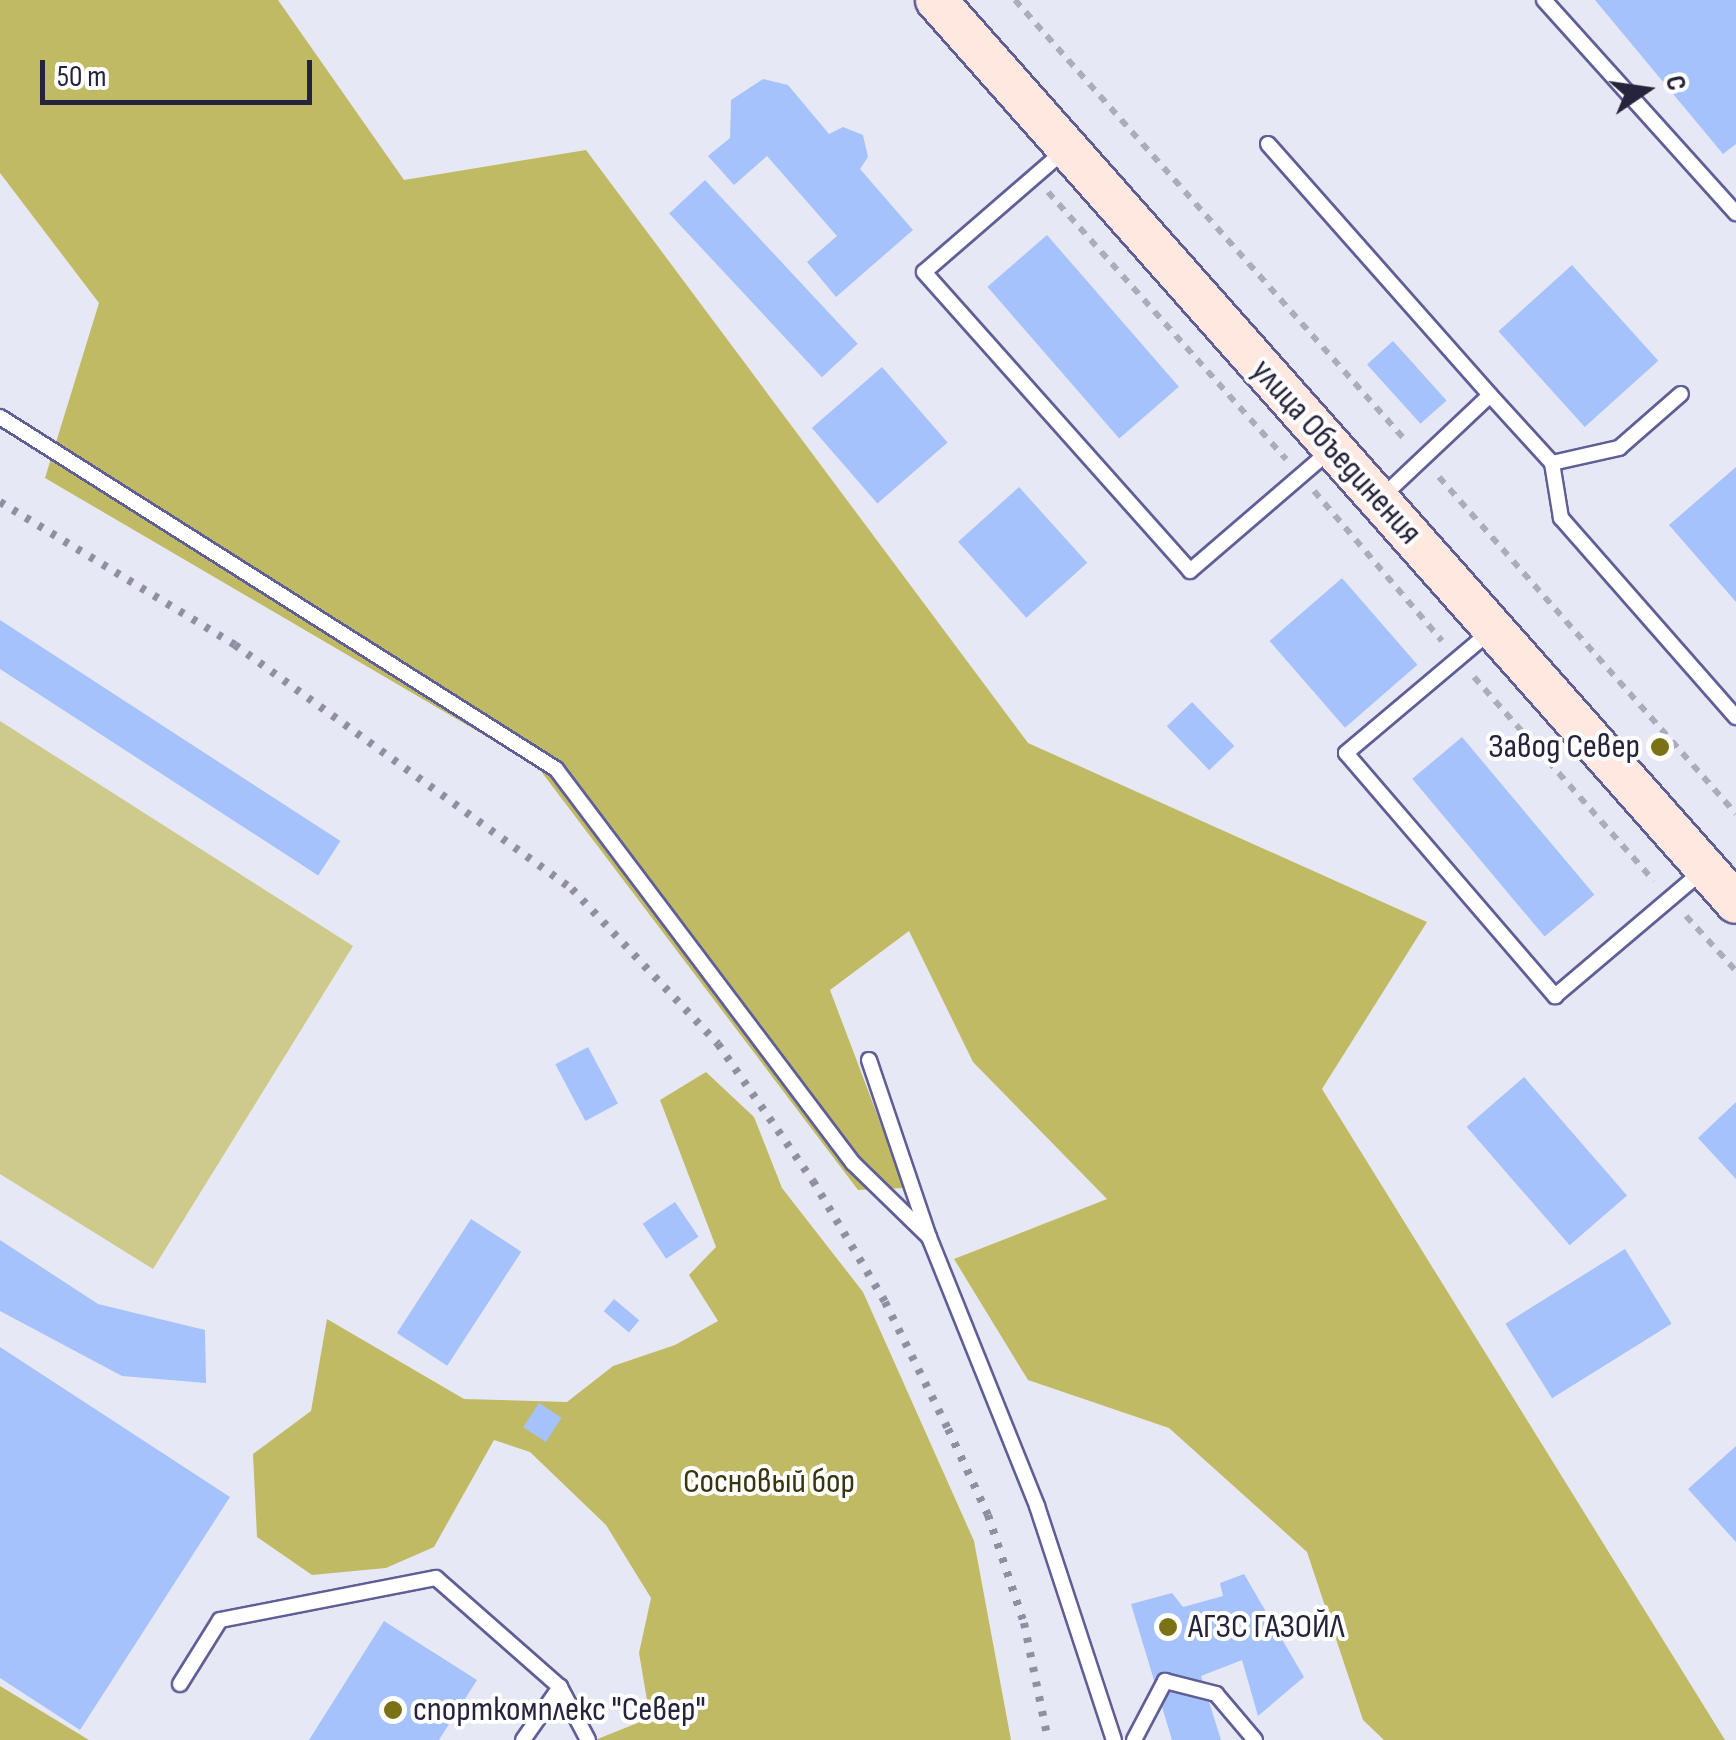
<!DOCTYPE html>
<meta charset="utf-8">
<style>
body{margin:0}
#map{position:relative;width:1736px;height:1740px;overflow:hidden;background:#e7e8f5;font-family:"Sofia Sans Condensed",sans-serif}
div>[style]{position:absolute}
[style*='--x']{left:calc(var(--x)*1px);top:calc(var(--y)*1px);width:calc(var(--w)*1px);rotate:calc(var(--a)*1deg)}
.green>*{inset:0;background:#ceca8b}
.forest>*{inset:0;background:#c1ba64}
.building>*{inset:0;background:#a5c2fc;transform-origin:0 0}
.path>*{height:6px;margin-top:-3px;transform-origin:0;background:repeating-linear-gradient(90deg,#abacbc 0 8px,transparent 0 16px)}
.roads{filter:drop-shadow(2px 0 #605e97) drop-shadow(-2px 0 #605e97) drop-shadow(0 2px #605e97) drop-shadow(0 -2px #605e97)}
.lane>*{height:14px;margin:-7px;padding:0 7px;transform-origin:7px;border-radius:7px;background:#fff}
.secondary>*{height:40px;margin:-20px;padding:0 20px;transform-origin:20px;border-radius:20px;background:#fee8df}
.rail>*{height:8px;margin-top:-4px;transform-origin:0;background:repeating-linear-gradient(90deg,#8f8fa1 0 5px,transparent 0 15px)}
.dots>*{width:28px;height:28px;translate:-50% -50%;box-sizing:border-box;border:5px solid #fff;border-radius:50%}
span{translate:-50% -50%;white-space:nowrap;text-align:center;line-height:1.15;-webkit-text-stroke:8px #fff;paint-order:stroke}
.street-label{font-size:35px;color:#25243c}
.poi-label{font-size:35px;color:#25243c}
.right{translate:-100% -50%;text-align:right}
.left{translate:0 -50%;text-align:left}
.park-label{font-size:35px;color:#38350f}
.north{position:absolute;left:1596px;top:40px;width:100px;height:100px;-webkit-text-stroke:8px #fff;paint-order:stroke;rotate:77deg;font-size:28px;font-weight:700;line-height:40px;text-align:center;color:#25243c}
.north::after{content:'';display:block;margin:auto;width:35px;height:45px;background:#25243c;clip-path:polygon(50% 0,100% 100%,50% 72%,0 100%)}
.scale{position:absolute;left:40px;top:60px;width:272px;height:45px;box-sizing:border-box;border:5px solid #25243c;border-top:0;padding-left:12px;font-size:30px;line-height:35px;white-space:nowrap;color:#25243c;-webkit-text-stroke:8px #fff;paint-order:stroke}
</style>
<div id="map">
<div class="green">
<div style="clip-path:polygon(0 721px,353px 946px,153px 1269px,0 1174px)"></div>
</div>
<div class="forest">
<div style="clip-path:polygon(0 0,278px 0,404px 180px,586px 150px,1028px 743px,1427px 922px,1322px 1089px,1725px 1740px,1384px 1740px,1363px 1720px,1307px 1552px,1169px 1428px,1028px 1380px,954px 1259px,1107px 1199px,973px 1062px,909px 931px,830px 990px,905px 1188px,858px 1190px,537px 766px,45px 478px,99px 303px,0 173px)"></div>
<div style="clip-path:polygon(706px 1072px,754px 1117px,782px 1188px,863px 1292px,974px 1541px,1011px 1740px,595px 1740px,650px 1718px,639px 1653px,651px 1598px,606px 1525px,530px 1452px,494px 1440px,434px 1547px,386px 1568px,312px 1575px,257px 1537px,253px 1454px,311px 1411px,327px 1319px,464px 1399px,567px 1402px,613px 1366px,675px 1345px,718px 1321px,689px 1275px,716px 1247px,660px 1100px)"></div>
<div style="clip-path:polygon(0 1686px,89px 1740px,0 1740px)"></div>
</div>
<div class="building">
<div style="clip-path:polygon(1595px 0,1736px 0,1736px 144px,1723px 154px)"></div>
<div style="clip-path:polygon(763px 79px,788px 85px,829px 134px,843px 127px,863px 135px,868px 157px,860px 169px,913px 230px,836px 297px,807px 262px,837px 236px,767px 156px,734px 185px,708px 156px,730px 138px,731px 100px)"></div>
<div style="left:705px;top:180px;width:224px;height:49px;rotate:47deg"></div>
<div style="left:1047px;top:235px;width:201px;height:79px;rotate:49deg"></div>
<div style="left:1572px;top:265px;width:129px;height:99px;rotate:48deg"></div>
<div style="left:1393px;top:341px;width:80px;height:35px;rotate:48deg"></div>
<div style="left:882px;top:367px;width:100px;height:93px;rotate:49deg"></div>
<div style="clip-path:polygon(1736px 467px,1736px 602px,1669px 525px)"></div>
<div style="left:1019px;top:487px;width:102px;height:82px;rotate:48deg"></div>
<div style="left:1342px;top:578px;width:115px;height:96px;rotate:49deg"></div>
<div style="left:0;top:620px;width:406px;height:41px;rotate:33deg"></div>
<div style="left:1192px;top:702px;width:61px;height:35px;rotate:46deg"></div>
<div style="left:1462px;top:737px;width:206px;height:65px;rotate:50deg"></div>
<div style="left:588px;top:1047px;width:64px;height:37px;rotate:62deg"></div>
<div style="left:1524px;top:1077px;width:157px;height:76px;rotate:49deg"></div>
<div style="clip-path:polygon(1736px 1102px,1736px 1179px,1698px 1138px)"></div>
<div style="left:675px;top:1202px;width:42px;height:39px;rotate:56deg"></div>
<div style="left:471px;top:1219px;width:60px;height:136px;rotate:33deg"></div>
<div style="clip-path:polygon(0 1240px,98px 1304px,205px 1330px,206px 1383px,122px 1376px,0 1311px)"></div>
<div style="left:1625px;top:1249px;width:88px;height:141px;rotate:58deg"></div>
<div style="left:614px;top:1299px;width:33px;height:16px;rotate:40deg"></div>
<div style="clip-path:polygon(0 1347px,230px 1497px,80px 1730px,0 1678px)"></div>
<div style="left:539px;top:1403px;width:27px;height:29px;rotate:33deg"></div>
<div style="clip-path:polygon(1736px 1446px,1736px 1542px,1688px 1489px)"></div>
<div style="clip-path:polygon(1244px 1574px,1304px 1677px,1258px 1716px,1242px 1660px,1201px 1676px,1221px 1740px,1172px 1740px,1131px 1604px,1172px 1593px,1183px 1607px,1223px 1596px,1220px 1583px)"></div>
<div style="clip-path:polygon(384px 1621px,477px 1680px,439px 1740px,309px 1740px)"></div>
</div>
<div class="path">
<div style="--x:1015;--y:0;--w:591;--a:48.43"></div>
<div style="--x:1048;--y:192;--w:358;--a:48.3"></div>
<div style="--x:1439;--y:477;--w:449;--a:48.6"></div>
<div style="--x:1314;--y:491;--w:197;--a:49.5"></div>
<div style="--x:1474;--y:677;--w:272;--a:48.6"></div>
<div style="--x:1686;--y:916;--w:74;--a:47.7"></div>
</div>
<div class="roads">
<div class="lane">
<div style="--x:1544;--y:0;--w:287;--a:48"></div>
<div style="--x:1268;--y:144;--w:335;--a:48.5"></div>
<div style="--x:1065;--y:150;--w:186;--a:139.1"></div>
<div style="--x:924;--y:272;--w:400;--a:48.3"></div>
<div style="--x:1190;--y:571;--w:187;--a:-40.7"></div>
<div style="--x:0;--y:417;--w:658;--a:32.34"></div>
<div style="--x:556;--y:769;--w:493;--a:53"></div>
<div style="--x:853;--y:1163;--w:106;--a:44.2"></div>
<div style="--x:1552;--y:463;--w:56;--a:80.7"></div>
<div style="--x:1561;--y:518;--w:265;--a:48.7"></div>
<div style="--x:1383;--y:496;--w:147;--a:-43.3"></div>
<div style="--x:1490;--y:395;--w:92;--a:47.6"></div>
<div style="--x:1552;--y:463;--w:69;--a:-12.6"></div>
<div style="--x:1619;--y:448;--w:82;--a:-41.1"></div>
<div style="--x:1492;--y:630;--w:191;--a:139.9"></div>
<div style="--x:1346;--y:753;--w:321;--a:49.3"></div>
<div style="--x:1555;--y:996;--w:192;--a:-40.3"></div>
<div style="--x:869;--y:1060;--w:187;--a:71.3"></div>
<div style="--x:929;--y:1237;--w:290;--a:68.1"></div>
<div style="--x:1037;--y:1506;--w:246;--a:71.8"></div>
<div style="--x:180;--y:1684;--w:75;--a:-58"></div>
<div style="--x:220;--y:1620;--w:220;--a:-11"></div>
<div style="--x:436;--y:1578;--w:165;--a:41.3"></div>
<div style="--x:560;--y:1687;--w:60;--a:62.2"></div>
<div style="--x:523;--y:1740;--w:65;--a:-55.1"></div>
<div style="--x:1134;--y:1740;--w:67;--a:-62.3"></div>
<div style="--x:1165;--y:1681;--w:53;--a:14.3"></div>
<div style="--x:1216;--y:1694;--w:60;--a:49.7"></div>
</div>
<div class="secondary">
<div style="--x:936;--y:0;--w:1206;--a:48.46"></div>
</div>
</div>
<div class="rail">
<div style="--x:0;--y:502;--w:275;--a:31.3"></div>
<div style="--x:235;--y:645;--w:416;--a:35.9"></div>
<div style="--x:572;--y:889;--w:213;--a:46.7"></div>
<div style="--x:718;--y:1044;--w:167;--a:55.3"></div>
<div style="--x:813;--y:1181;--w:141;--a:59.2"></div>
<div style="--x:885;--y:1302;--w:142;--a:63.6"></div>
<div style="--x:948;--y:1429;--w:95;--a:65.1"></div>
<div style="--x:988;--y:1515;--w:114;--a:71.6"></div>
<div style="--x:1024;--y:1623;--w:119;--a:78.4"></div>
</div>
<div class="dots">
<div style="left:1660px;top:747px;background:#7a7214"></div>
<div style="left:1168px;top:1627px;background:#7a7214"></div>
<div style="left:393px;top:1710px;background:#7a7214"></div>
</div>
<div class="street-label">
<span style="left:1336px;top:452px;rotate:48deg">улица Объединения</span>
</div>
<div class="poi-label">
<span class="right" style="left:1640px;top:747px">Завод Север</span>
<span class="left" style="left:1188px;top:1627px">АГЗС ГАЗОЙЛ</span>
<span class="left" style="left:413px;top:1710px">спорткомплекс "Север"</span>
</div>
<div class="park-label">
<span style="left:769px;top:1482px">Сосновый бор</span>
</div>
<div class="north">С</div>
<div class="scale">50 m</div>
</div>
